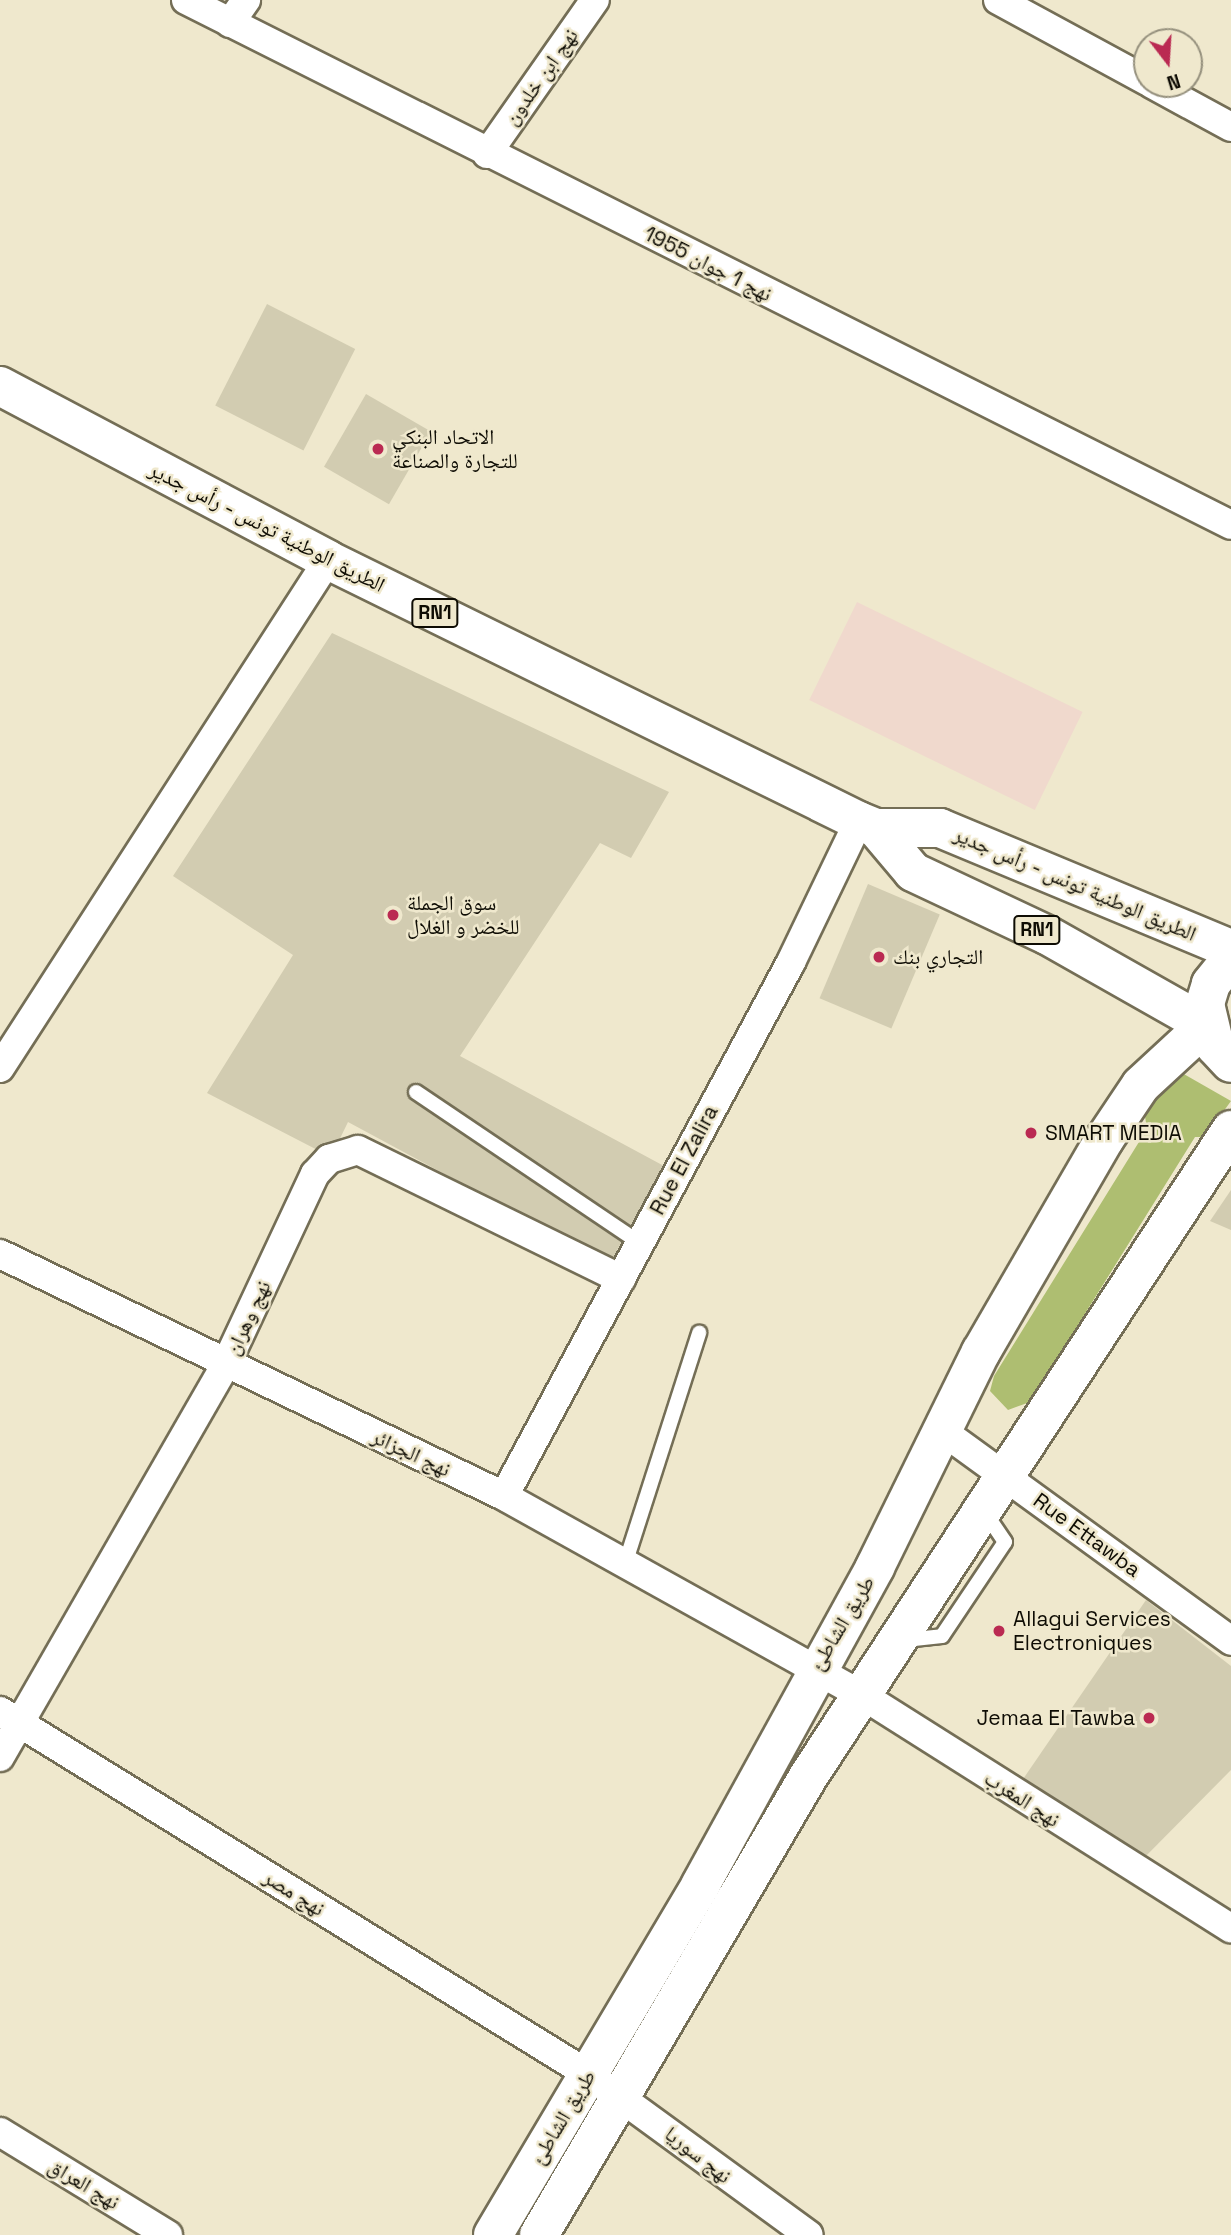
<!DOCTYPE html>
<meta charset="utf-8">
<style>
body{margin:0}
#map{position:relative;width:1231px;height:2235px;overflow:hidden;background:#efe8cd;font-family:"Space Grotesk","Noto Naskh Arabic",sans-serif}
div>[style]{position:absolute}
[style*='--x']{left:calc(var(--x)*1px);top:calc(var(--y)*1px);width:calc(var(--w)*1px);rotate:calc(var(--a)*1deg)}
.education>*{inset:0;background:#f0d9cd;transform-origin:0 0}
.green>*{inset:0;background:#aebe71}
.building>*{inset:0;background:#d2ccb1;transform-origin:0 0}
.roads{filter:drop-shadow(2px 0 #746e56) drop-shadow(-2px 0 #746e56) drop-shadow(0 2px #746e56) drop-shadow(0 -2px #746e56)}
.lane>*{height:14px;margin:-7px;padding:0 7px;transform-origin:7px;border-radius:7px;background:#fff}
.street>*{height:28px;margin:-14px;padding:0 14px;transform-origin:14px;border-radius:14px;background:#fff}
.secondary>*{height:38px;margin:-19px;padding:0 19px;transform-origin:19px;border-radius:19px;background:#fff}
.primary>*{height:38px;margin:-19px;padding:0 19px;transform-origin:19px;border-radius:19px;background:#fff}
.dots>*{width:19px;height:19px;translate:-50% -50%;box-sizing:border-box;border:4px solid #efe8cd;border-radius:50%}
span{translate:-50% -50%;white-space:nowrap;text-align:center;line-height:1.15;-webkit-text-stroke:5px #efe8cd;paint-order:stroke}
.shield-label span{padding:2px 5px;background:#efe8cd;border:2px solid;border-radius:5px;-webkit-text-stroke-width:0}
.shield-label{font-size:19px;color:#0e0c04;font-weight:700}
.street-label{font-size:21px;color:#0e0c04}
.poi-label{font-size:21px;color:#0e0c04}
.left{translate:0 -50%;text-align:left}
.right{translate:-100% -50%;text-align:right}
.north{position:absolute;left:1133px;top:28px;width:70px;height:70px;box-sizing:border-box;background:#efe8cd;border:2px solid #95907d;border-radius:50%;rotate:163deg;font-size:19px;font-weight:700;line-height:28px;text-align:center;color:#0e0c04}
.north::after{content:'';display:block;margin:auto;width:24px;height:32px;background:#ba2a52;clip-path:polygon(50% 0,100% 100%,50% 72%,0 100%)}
</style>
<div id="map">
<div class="education">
<div style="left:857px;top:602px;width:251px;height:109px;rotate:26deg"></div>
</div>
<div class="green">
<div style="clip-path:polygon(1168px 1065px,1231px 1101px,1205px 1137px,1195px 1137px,1030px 1402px,1008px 1410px,990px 1391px,994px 1376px,1147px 1129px,1143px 1104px)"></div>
</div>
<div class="building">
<div style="left:267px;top:304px;width:99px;height:114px;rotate:27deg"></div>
<div style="left:366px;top:394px;width:75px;height:84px;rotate:30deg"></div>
<div style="clip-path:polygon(332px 633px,669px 792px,631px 858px,600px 843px,460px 1056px,664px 1166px,610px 1263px,348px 1122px,331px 1157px,207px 1093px,293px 955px,173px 876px)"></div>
<div style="left:868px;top:884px;width:78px;height:124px;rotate:23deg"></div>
<div style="clip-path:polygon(1231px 1190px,1231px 1230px,1210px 1221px)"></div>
<div style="clip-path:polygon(1146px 1600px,1231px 1666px,1231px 1770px,1139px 1863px,1021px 1782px)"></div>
</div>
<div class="roads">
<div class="lane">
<div style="--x:416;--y:1092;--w:270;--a:34"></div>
<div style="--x:625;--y:1564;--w:243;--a:-72.2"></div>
<div style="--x:905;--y:1640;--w:37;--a:-6"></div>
<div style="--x:942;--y:1636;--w:113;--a:-56.2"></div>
<div style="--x:1005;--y:1542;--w:37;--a:-124"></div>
</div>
<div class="street">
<div style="--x:186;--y:0;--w:1169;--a:26.67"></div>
<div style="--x:998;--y:0;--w:170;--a:28.5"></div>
<div style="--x:230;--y:23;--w:28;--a:-55"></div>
<div style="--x:1152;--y:84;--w:90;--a:28.6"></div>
<div style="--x:487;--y:154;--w:188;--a:-55"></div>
<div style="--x:0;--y:1068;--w:605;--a:-57.15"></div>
<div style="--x:0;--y:1254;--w:559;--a:25.65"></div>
<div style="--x:504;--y:1496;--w:413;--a:29.1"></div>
<div style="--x:865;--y:1697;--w:433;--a:32.3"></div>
<div style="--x:941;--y:1430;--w:359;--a:36"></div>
<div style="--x:504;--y:1496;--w:606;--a:-61.74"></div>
<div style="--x:791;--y:962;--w:157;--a:-64.3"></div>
<div style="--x:0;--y:1711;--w:691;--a:31.69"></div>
<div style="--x:588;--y:2074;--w:273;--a:36.1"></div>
<div style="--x:0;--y:1757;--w:451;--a:-60.1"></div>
<div style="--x:225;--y:1366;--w:212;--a:-64.9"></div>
<div style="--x:315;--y:1174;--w:21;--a:-47"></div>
<div style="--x:329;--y:1159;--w:30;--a:-17"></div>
<div style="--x:358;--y:1150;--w:293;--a:26.1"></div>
<div style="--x:0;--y:2132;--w:197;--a:31.5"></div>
</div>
<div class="secondary">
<div style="--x:493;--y:2235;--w:408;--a:-59.3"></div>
<div style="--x:701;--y:1884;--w:362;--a:-61.2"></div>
<div style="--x:875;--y:1567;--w:240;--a:-63.8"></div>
<div style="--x:981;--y:1352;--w:245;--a:-59.9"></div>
<div style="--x:1104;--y:1140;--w:66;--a:-56.1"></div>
<div style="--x:1141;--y:1085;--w:88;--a:-42.7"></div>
<div style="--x:539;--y:2235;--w:531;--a:-59.57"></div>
<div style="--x:808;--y:1777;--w:773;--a:-56.82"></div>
</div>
<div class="primary">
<div style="--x:0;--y:386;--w:371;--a:27.9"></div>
<div style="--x:328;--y:560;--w:592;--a:26.18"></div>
<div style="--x:859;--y:821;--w:18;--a:22"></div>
<div style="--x:876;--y:828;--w:64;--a:0"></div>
<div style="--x:940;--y:828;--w:315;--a:22.6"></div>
<div style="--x:876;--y:828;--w:57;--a:49.9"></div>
<div style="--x:913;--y:872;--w:148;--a:25.2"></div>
<div style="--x:1047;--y:935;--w:183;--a:29.5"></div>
<div style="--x:1231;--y:959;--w:32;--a:129"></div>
<div style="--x:1211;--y:984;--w:21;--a:107"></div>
<div style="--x:1205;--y:1004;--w:43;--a:76.6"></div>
<div style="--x:1215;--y:1046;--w:23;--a:47"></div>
</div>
</div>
<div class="dots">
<div style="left:378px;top:449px;background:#ba2a52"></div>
<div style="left:393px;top:915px;background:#ba2a52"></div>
<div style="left:879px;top:957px;background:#ba2a52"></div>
<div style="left:1031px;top:1133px;background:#ba2a52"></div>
<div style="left:999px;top:1631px;background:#ba2a52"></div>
<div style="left:1149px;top:1718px;background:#ba2a52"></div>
</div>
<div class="shield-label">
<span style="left:435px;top:613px">RN1</span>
<span style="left:1037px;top:930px">RN1</span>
</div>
<div class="street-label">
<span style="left:541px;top:77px;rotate:-55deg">نهج ابن خلدون</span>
<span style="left:708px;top:264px;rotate:27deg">نهج 1 جوان 1955</span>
<span style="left:267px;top:527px;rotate:27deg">الطريق الوطنية تونس - رأس جدير</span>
<span style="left:1075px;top:884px;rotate:23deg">الطريق الوطنية تونس - رأس جدير</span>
<span style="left:684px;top:1160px;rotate:-62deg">Rue El Zalira</span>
<span style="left:248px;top:1318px;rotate:-65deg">نهج وهران</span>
<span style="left:411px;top:1453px;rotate:25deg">نهج الجزائر</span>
<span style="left:1087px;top:1535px;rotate:36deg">Rue Ettawba</span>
<span style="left:842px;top:1623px;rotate:-59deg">طريق الشاطئ</span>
<span style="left:1022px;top:1799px;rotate:33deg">نهج المغرب</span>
<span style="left:294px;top:1893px;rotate:32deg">نهج مصر</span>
<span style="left:563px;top:2117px;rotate:-59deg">طريق الشاطئ</span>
<span style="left:698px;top:2155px;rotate:38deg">نهج سوريا</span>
<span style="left:84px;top:2184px;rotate:31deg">نهج العراق</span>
</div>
<div class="poi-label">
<span class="left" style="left:392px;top:449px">الاتحاد البنكي<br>للتجارة والصناعة</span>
<span class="left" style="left:407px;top:915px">سوق الجملة<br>للخضر و الغلال</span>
<span class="left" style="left:893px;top:957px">التجاري بنك</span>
<span class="left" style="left:1045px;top:1133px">SMART MEDIA</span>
<span class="left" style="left:1013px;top:1631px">Allagui Services<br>Electroniques</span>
<span class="right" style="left:1135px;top:1718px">Jemaa El Tawba</span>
</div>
<div class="north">N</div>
</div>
